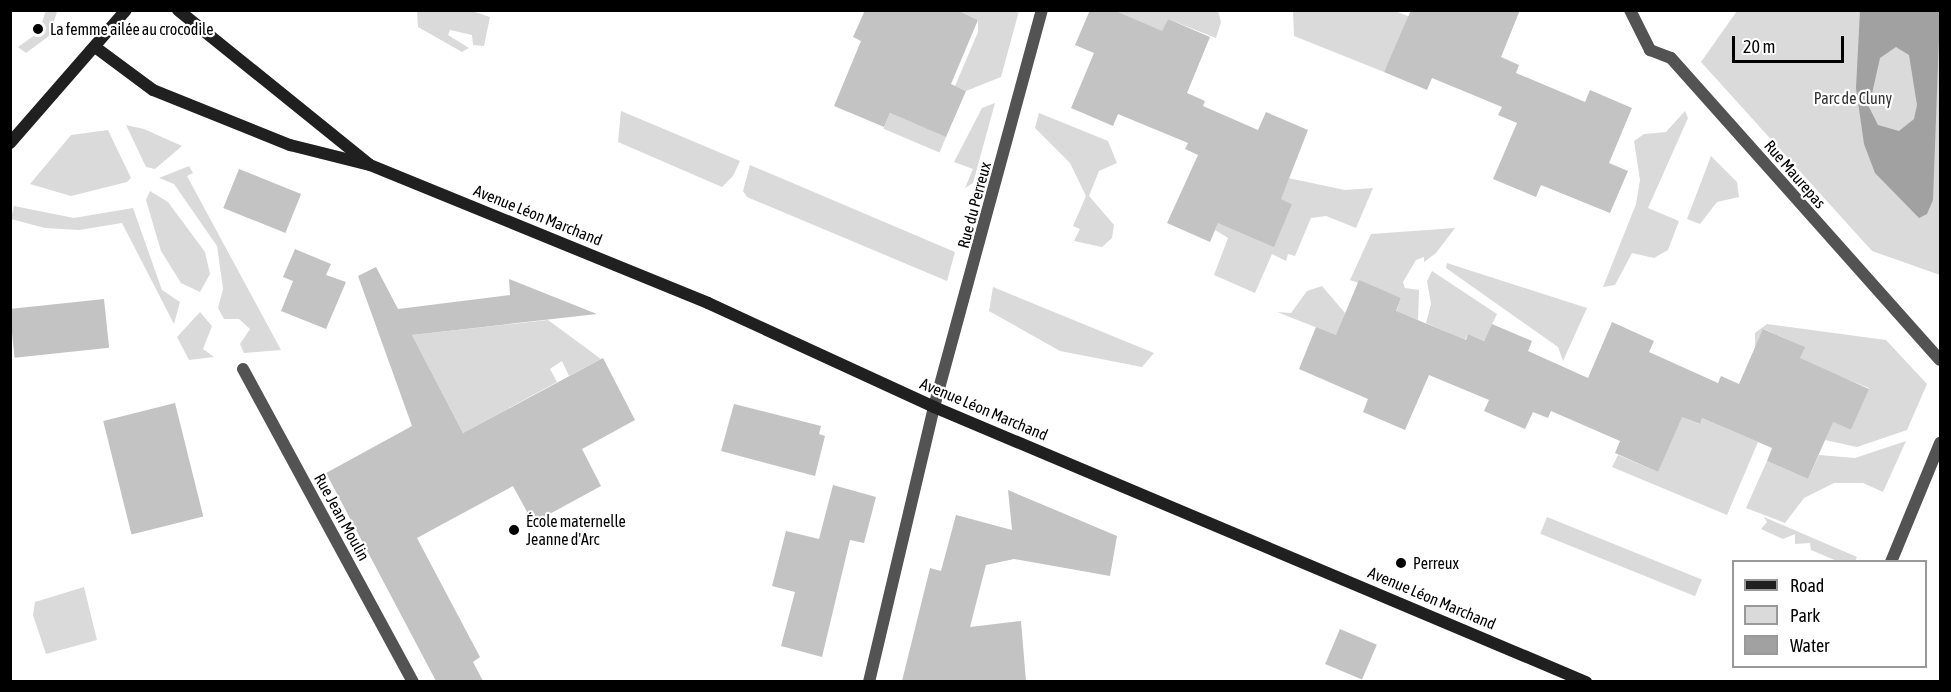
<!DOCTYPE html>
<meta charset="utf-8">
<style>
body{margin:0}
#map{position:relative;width:1951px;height:692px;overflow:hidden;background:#fff;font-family:"Asap Condensed",sans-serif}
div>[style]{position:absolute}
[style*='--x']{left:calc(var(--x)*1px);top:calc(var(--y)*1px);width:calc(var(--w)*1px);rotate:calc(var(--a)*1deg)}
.green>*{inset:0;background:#dadada;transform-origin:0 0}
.water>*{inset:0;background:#a1a1a1}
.building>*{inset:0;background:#c3c3c3;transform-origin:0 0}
.street>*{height:12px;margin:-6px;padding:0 6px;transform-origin:6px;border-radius:6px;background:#535353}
.secondary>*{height:12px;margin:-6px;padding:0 6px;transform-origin:6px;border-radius:6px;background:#202020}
.dots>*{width:16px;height:16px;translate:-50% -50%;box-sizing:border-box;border:3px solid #fff;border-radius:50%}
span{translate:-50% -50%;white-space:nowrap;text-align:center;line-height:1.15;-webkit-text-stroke:4.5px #fff;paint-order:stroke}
.poi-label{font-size:16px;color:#000}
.left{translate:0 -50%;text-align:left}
.park-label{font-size:16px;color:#313131}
.street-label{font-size:16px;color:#000}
.frame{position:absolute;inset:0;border:12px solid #000;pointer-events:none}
.legend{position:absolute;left:1732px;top:560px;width:195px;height:108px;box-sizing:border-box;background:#fff;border:2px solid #999;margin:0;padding:8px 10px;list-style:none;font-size:18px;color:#000}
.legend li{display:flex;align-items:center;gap:12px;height:30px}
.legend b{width:30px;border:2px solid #999}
.scale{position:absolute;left:1732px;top:36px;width:112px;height:27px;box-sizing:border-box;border:3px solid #000;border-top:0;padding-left:8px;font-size:18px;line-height:21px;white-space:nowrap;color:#000;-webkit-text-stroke:4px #fff;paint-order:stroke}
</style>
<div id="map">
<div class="green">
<div style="clip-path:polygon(46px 10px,57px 12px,49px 36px,26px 53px,18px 47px,39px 32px)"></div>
<div style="clip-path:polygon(417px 11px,472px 11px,490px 17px,484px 46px,473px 45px,472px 35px,450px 30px,448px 35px,469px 48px,462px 52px,418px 27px)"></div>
<div style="clip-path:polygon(956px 11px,1019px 11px,1001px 77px,966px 91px,955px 86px,978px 32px,978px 20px)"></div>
<div style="clip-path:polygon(1113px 11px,1218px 11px,1221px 22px,1216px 38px,1168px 19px,1161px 34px)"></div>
<div style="clip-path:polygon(1293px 11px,1395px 11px,1410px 17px,1384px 72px,1294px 36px)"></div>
<div style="clip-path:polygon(1737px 11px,1940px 11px,1940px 275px,1872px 251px,1701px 62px)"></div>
<div style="clip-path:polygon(995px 103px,973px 183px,965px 188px,973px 169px,954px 162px,982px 108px)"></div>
<div style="clip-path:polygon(621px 111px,740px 161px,733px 176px,722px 187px,618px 142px)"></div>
<div style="clip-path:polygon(1685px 111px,1688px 118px,1648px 208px,1679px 221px,1668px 250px,1654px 258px,1632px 253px,1615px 285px,1603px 287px,1636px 204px,1640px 180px,1634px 141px,1644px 134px,1666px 132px)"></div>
<div style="left:890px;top:113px;width:61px;height:17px;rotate:23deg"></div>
<div style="clip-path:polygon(1039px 113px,1108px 141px,1117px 163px,1099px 171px,1089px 196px,1114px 225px,1112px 238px,1102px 247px,1074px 241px,1080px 229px,1073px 226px,1086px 196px,1070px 163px,1035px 128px)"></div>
<div style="clip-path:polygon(126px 125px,144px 129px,182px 146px,155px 169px,146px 167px)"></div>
<div style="clip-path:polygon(108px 130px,131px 178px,127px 182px,71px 196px,30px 184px,71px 135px)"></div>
<div style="clip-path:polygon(1711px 156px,1737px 182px,1739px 197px,1717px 202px,1700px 224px,1687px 219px)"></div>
<div style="clip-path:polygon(750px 165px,955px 252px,947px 281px,747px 197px,743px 191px)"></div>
<div style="clip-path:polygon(189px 166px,193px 173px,187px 176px,281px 350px,244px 353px,240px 344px,250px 329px,239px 319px,224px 319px,218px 308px,223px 289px,217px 246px,174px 184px,159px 178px)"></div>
<div style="clip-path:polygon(1288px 178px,1345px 190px,1373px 188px,1356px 228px,1326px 216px,1311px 218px,1295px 256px,1288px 254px,1286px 261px,1272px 254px,1255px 293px,1214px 275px,1228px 238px,1215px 230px,1219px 221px,1292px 204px,1278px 198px)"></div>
<div style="clip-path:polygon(150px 191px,168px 202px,205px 252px,210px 274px,200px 292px,181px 283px,161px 251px,146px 200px)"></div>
<div style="clip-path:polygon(14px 206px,74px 218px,133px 208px,162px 290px,180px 302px,174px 324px,122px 223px,79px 230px,45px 228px,11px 219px)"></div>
<div style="clip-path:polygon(1455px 228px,1436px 253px,1424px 262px,1424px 257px,1416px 260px,1403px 282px,1405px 288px,1419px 290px,1418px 320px,1396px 312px,1401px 298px,1350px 280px,1371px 234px)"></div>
<div style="clip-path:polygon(1447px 263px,1587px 308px,1563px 361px,1558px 347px,1446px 268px)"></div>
<div style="clip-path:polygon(1432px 271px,1497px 314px,1484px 341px,1468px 334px,1465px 340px,1426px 323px,1431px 304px,1427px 281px)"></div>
<div style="clip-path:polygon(1322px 286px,1345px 313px,1338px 336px,1277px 312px,1291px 313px,1307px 291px)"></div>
<div style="clip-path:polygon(993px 287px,1154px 353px,1142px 367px,1060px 351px,989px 311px)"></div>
<div style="clip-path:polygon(200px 312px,212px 326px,203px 349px,214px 357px,189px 360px,177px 337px)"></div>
<div style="clip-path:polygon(548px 320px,601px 359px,569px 376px,562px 361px,550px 369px,557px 382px,463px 433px,412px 335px)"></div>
<div style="clip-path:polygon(1767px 324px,1886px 340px,1927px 384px,1907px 430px,1857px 447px,1825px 440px,1831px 421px,1851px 430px,1869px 388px,1799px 360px,1804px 347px,1764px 329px,1755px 348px,1755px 333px)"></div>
<div style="clip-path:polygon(1680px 416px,1699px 424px,1702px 418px,1758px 442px,1727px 515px,1612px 467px,1618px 455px,1658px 472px)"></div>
<div style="clip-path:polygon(1906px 441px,1883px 492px,1863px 483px,1834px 483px,1804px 498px,1785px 523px,1746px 508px,1767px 461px,1808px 479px,1819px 455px,1855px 458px)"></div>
<div style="left:1547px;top:517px;width:167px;height:18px;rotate:22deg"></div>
<div style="clip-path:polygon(1764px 517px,1857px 557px,1855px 561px,1837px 561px,1811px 550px,1810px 543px,1795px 544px,1795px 534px,1783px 539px,1761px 529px,1767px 522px)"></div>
<div style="clip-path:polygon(84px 587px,97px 640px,46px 654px,33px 615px,35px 602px)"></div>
</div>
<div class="water">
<div style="clip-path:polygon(evenodd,1860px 11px,1940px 11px,1933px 200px,1927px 214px,1919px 218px,1875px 173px,1864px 144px,1856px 88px,1860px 11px,1896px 47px,1909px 55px,1917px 105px,1914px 119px,1899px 131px,1878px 125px,1869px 107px,1880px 58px,1896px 47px)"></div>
</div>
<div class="building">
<div style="clip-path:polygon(865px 10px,956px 10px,978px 20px,951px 84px,966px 91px,946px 137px,890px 113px,884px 127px,834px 106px,861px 41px,853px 37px)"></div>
<div style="clip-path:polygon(1090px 10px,1113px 10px,1162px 31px,1168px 19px,1210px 37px,1187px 93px,1205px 101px,1203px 106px,1258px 130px,1266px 112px,1308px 130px,1281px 199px,1292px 204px,1274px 247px,1218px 223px,1210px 242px,1167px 223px,1198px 155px,1185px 149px,1188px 143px,1118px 114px,1113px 126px,1071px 108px,1094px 53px,1075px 45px)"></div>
<div style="clip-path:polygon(1411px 10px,1520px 10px,1501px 57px,1519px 65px,1516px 73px,1585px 102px,1590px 90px,1632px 108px,1609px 163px,1628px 171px,1610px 213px,1541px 185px,1536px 197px,1493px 179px,1517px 123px,1498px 115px,1502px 107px,1432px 78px,1427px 90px,1384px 72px)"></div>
<div style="left:239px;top:169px;width:67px;height:42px;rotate:22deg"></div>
<div style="clip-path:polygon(295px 249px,331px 264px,326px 275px,346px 282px,326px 329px,281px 311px,293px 281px,283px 277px)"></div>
<div style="clip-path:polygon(376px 267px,398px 309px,510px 295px,509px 279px,597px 314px,412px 335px,463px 433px,603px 358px,635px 420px,582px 449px,601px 486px,533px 523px,513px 486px,417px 538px,480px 657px,473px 662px,483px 681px,436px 681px,326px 473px,412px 426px,358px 276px)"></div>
<div style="clip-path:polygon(1359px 280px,1401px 298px,1396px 311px,1466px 340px,1468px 334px,1484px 341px,1492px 324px,1532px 341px,1528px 351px,1588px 378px,1612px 322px,1654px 341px,1649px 352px,1718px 383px,1721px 376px,1739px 384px,1763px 329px,1805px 347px,1800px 358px,1869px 389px,1851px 430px,1833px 422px,1808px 479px,1767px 461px,1772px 448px,1702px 418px,1700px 424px,1682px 417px,1658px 472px,1615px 453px,1620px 441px,1551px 411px,1548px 418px,1533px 412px,1525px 429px,1484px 411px,1489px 400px,1429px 375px,1405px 430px,1363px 412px,1368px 399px,1299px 369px,1316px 327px,1336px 335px)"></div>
<div style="left:104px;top:299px;width:49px;height:95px;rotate:84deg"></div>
<div style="left:175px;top:403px;width:117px;height:74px;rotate:76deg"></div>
<div style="clip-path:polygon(734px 404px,821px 426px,819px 434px,825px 436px,815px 476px,721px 451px)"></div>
<div style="clip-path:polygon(833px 485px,876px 497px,864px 543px,850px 540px,822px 657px,781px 646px,795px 592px,772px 586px,786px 531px,819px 539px)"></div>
<div style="clip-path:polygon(1008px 490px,1117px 536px,1110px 576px,1014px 559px,986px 565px,970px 627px,1021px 621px,1026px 681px,902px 681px,930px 568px,941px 571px,956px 515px,1012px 530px)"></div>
<div style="left:1340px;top:629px;width:40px;height:38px;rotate:23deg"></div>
</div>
<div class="street">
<div style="--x:1630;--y:10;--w:45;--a:63.4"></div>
<div style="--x:1650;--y:50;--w:22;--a:21"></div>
<div style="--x:1671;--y:58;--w:404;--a:48.3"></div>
<div style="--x:243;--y:369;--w:356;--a:61.5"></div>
<div style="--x:1891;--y:562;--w:129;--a:-67.6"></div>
<div style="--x:869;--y:682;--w:283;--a:-76.7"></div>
<div style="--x:934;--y:407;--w:411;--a:-74.8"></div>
</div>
<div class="secondary">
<div style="--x:178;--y:10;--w:245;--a:38.9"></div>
<div style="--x:95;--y:47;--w:72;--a:36.6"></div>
<div style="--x:153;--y:90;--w:148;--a:21.9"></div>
<div style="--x:290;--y:145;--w:82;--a:14"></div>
<div style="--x:370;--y:165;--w:365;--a:22.2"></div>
<div style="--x:708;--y:303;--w:249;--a:24.7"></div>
<div style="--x:934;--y:407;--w:708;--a:22.87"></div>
<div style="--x:10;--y:143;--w:176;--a:-48.9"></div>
</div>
<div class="dots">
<div style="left:38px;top:29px;background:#000"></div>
<div style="left:514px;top:530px;background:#000"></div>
<div style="left:1401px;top:563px;background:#000"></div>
</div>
<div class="poi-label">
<span class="left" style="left:50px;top:29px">La femme ailée au crocodile</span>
<span class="left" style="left:526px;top:530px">École maternelle<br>Jeanne d'Arc</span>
<span class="left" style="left:1413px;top:563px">Perreux</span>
</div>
<div class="park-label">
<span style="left:1853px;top:98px">Parc de Cluny</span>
</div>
<div class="street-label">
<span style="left:1795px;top:174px;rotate:49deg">Rue Maurepas</span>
<span style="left:974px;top:205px;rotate:-75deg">Rue du Perreux</span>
<span style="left:538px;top:215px;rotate:22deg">Avenue Léon Marchand</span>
<span style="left:984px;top:409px;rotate:23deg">Avenue Léon Marchand</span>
<span style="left:342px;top:517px;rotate:61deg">Rue Jean Moulin</span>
<span style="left:1432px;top:598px;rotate:23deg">Avenue Léon Marchand</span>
</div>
<div class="frame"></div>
<ul class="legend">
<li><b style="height:8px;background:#202020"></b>Road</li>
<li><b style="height:16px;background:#dadada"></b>Park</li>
<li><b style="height:16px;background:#a1a1a1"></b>Water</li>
</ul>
<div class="scale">20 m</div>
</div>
